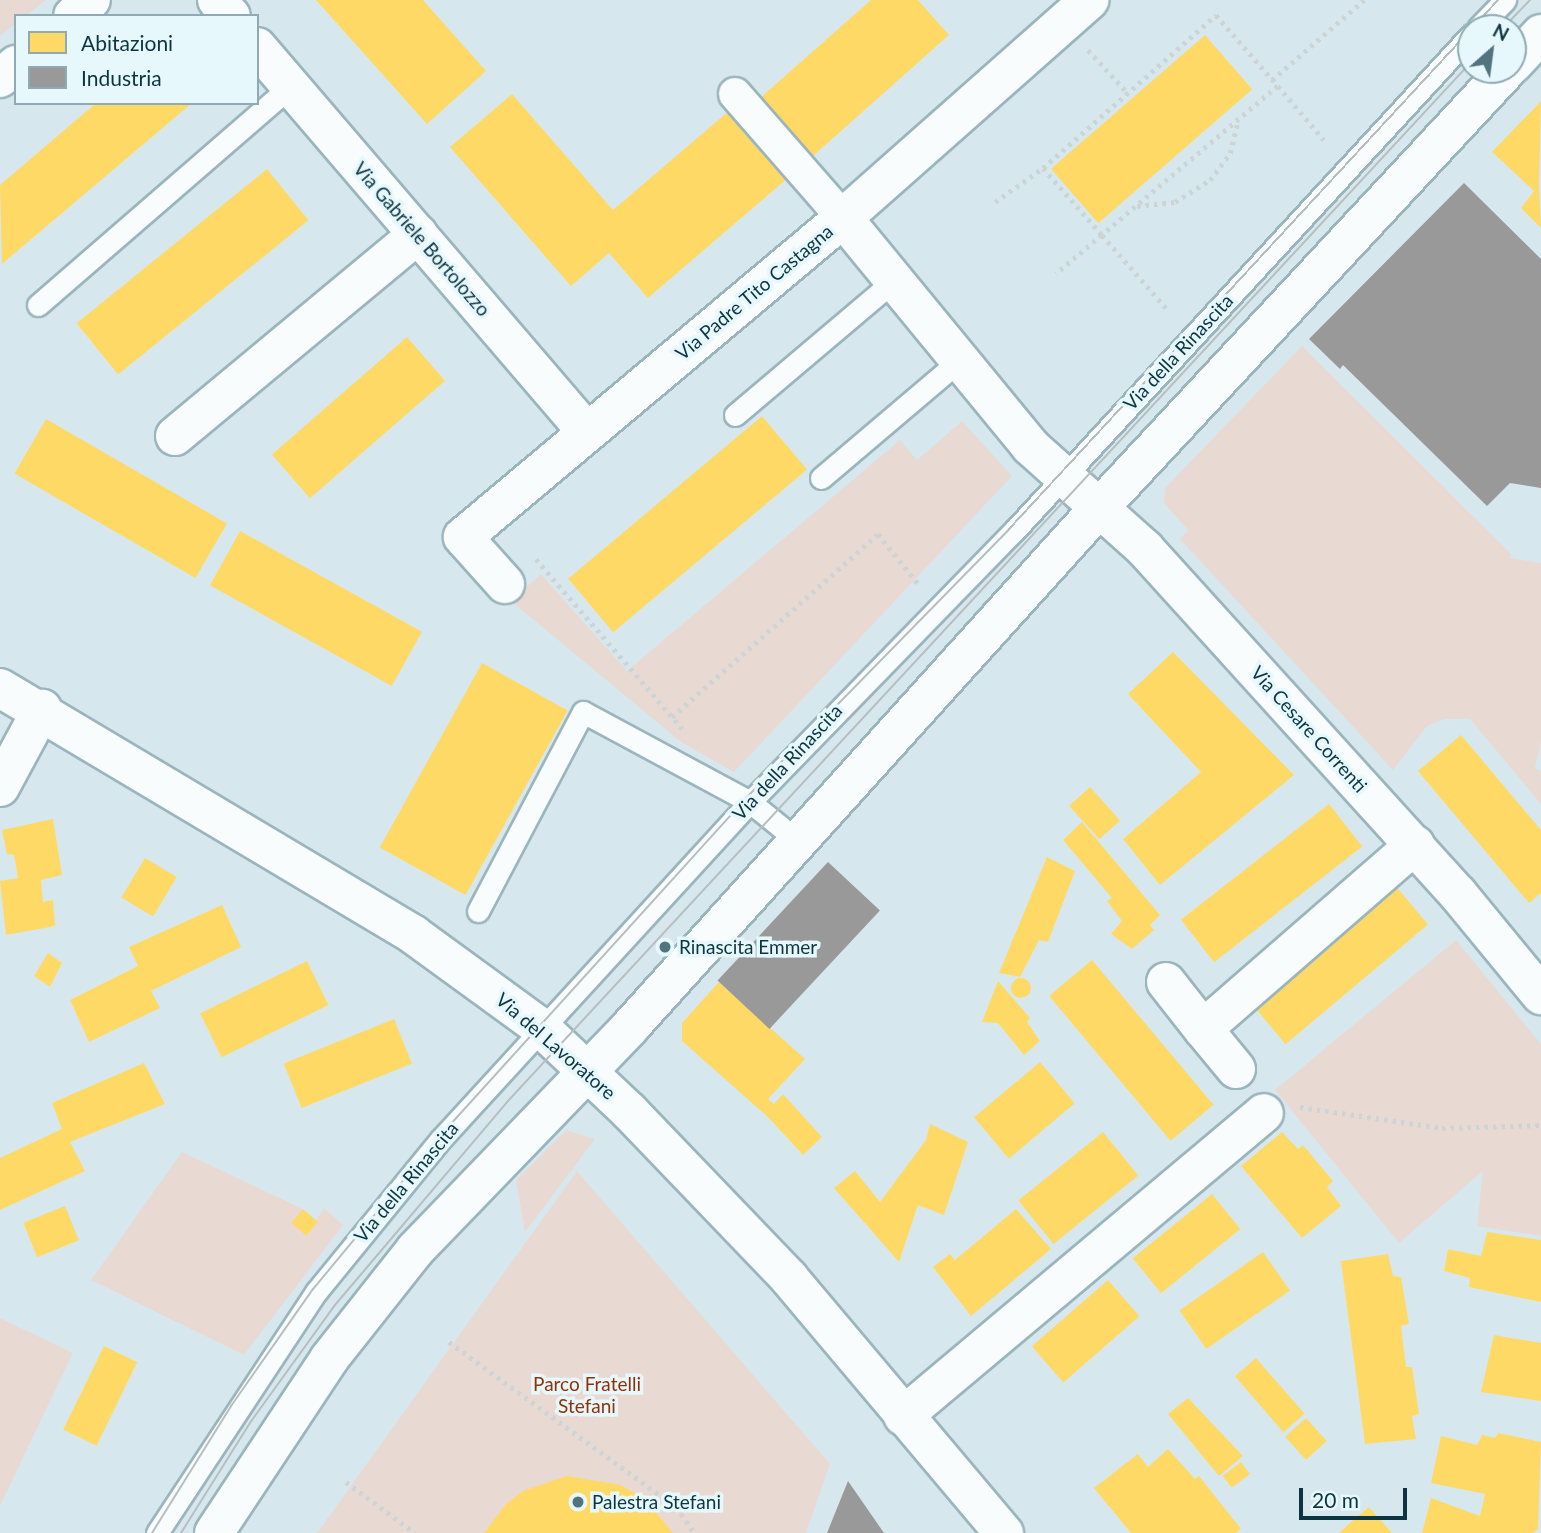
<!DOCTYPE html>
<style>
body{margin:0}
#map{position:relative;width:1541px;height:1533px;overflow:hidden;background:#d6e8ee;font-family:Lato,sans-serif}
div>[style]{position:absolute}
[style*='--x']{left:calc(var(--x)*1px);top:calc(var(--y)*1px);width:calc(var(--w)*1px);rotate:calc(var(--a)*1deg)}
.green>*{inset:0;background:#e9d9d3}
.homes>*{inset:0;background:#ffd966;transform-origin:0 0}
.round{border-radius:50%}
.industry>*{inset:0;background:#999;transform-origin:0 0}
.path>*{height:4.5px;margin-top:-2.25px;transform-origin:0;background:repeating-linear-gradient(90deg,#cdd4d6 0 3.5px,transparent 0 8.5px)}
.roads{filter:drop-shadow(2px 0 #9bb5bd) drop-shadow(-2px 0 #9bb5bd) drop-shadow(0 2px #9bb5bd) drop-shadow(0 -2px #9bb5bd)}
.service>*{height:21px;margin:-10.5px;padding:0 10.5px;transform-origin:10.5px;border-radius:10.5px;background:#f9fcfc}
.pedestrian>*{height:32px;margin:-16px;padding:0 16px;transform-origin:16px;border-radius:16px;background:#f9fcfc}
.minor>*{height:38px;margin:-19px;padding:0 19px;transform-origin:19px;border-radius:19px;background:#f9fcfc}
.tertiary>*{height:38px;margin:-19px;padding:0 19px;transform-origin:19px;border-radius:19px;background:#f9fcfc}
.tram>*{height:2px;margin:-1px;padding:0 1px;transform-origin:1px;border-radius:1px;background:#b7bec0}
.dots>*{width:19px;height:19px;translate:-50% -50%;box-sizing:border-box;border:4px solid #e7f8fd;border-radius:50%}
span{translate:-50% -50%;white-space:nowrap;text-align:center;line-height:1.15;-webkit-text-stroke:7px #e7f8fd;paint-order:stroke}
.street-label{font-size:19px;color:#0b3641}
.poi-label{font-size:19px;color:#0b3641}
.left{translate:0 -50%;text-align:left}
.park-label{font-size:19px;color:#923107}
.legend{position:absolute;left:14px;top:14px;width:245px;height:91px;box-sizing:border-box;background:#e7f8fd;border:2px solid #8faab2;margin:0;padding:9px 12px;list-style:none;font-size:21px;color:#0b3641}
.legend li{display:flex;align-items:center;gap:14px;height:35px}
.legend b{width:35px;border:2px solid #8faab2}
.north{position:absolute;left:1457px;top:14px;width:70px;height:70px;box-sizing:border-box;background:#e7f8fd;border:2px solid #8faab2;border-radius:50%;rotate:28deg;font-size:19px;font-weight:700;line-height:28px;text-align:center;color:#0b3641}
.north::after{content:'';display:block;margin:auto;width:24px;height:32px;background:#52747e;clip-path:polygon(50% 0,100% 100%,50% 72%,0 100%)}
.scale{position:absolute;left:1299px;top:1488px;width:108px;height:32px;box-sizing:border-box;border:4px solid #0b3641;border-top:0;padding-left:9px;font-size:21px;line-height:24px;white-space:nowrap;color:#0b3641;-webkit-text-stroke:5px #e7f8fd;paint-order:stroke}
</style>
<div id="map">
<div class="green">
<div style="clip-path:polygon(0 0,46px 0,26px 16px,16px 16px,16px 23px,0 36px)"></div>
<div style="clip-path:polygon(1302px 346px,1511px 554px,1510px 558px,1541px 563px,1541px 742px,1535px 768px,1541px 771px,1541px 804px,1470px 719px,1444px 719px,1427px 726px,1393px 770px,1180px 539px,1188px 530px,1164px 503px,1166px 487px)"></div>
<div style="clip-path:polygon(962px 421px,1012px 476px,734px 772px,681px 742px,511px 601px,541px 574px,627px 671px,900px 440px,917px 460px)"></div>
<div style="clip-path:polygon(1456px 940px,1541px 1044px,1541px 1236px,1477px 1226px,1483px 1171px,1399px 1243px,1275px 1090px)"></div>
<div style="clip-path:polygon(566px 1130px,595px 1139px,525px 1232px,516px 1180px)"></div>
<div style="clip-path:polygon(182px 1152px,303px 1209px,292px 1222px,306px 1235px,324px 1208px,343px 1225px,244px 1355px,91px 1280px)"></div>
<div style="clip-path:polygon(577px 1171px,830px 1464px,806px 1533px,317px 1533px)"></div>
<div style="clip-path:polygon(0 1318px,73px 1353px,0 1506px)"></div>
</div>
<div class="homes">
<div style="clip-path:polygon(316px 0,423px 0,486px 71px,427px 124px)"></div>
<div style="clip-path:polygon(871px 0,918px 0,949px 35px,813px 156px,760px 98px)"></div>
<div style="left:1205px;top:35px;width:72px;height:204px;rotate:49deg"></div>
<div style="clip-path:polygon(512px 94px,613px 210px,730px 110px,789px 177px,648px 298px,609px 253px,571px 286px,450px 147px)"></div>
<div style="clip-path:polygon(1541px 101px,1539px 186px,1541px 228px,1521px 208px,1534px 191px,1492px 152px)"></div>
<div style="clip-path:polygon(96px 103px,192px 103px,2px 264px,0 185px)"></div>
<div style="left:267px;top:169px;width:66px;height:245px;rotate:51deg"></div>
<div style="left:407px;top:337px;width:58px;height:179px;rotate:49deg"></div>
<div style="left:762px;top:416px;width:70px;height:253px;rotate:50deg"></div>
<div style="left:46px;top:419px;width:209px;height:63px;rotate:30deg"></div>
<div style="left:240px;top:531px;width:208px;height:62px;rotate:29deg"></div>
<div style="clip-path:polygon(1173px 652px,1294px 775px,1160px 885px,1123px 839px,1201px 772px,1128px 694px)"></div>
<div style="left:482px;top:663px;width:98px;height:211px;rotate:29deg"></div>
<div style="clip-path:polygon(1461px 735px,1541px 830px,1541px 893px,1529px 903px,1418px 771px)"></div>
<div style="left:1090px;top:787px;width:45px;height:28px;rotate:48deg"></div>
<div style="left:1329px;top:804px;width:54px;height:188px;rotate:52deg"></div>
<div style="clip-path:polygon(53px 819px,62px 875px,41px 880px,43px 902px,53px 900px,55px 926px,6px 935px,0 881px,18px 878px,14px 855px,7px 854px,2px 830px)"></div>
<div style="clip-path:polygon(1082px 822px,1160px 915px,1150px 925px,1154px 930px,1132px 949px,1111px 934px,1122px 921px,1107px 901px,1112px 898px,1063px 840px)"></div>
<div style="clip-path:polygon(1047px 857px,1075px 871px,1048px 942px,1039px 940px,1020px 977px,999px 973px)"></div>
<div style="left:145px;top:858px;width:37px;height:46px;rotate:31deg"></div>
<div style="left:1394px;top:884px;width:53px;height:186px;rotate:50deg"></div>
<div style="clip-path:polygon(222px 905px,241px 947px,151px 991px,160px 1008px,89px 1042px,70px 1000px,138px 966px,129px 947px)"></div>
<div style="clip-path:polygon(48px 953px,62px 963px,50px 987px,34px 976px)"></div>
<div style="left:1092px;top:960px;width:189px;height:56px;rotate:50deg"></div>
<div style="left:307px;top:961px;width:49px;height:119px;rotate:64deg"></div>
<div class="round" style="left:1011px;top:978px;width:20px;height:20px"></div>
<div style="clip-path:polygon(998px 981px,1030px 1018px,1027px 1022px,1040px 1041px,1024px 1055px,998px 1023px,982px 1022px)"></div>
<div style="clip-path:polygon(719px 982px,805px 1059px,768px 1099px,774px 1104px,783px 1094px,822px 1137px,803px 1155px,768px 1117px,682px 1041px,682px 1023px)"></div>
<div style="left:394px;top:1019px;width:48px;height:119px;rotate:68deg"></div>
<div style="left:1040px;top:1062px;width:54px;height:86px;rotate:50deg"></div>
<div style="clip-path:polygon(144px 1063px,165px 1104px,70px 1142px,85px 1171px,0 1210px,0 1158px,62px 1129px,52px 1103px)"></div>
<div style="clip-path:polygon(930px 1124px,968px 1142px,944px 1215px,918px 1205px,899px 1262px,834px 1188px,855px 1171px,880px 1202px,926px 1140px)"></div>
<div style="left:1103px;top:1132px;width:56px;height:109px;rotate:51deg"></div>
<div style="clip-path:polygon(1282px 1132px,1298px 1149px,1303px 1145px,1333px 1181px,1327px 1187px,1341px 1206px,1302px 1238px,1241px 1166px)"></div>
<div style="left:1212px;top:1194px;width:45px;height:102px;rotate:51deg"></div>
<div style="left:65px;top:1206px;width:37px;height:45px;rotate:68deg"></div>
<div style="left:303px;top:1209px;width:20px;height:18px;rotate:41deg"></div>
<div style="clip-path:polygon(1016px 1209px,1051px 1249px,971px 1316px,933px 1267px,950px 1254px,955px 1260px)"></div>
<div style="clip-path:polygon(1487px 1232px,1541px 1240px,1541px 1302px,1469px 1287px,1470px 1278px,1444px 1271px,1448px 1249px,1481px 1256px)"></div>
<div style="left:1263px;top:1252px;width:47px;height:102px;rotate:55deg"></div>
<div style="clip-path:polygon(1388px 1254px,1393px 1276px,1401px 1277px,1409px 1324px,1401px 1326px,1406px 1367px,1412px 1367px,1419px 1414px,1412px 1416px,1416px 1439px,1365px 1444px,1341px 1261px)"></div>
<div style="left:1108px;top:1280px;width:48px;height:101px;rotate:49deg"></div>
<div style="clip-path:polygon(1494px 1335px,1541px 1343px,1541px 1401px,1481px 1392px)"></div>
<div style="left:104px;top:1346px;width:37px;height:93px;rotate:26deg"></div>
<div style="left:1256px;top:1358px;width:74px;height:28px;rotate:49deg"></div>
<div style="clip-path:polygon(1188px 1398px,1243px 1456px,1219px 1476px,1168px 1414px)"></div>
<div style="left:1306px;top:1418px;width:31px;height:28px;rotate:48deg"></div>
<div style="clip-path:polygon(1498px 1433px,1541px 1442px,1538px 1529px,1533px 1533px,1422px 1533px,1431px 1498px,1480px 1516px,1485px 1494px,1431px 1483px,1441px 1436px,1477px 1445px,1482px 1435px,1495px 1438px)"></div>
<div style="clip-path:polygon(1168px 1449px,1195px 1479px,1199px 1476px,1241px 1529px,1235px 1533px,1131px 1533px,1094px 1488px,1138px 1454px,1148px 1467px)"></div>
<div style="left:1241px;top:1462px;width:15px;height:23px;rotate:53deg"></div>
<div style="clip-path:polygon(567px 1476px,621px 1485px,645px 1499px,673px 1533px,484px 1533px,505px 1505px,523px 1491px)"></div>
<div style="clip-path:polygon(1369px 1507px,1392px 1533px,1339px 1533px,1351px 1522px)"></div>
</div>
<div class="industry">
<div style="clip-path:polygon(1464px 183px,1541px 259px,1541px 488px,1510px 483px,1487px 506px,1343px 365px,1340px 369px,1309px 339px)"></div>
<div style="left:828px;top:862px;width:71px;height:162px;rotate:43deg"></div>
<div style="clip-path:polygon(848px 1481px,884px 1533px,827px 1533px)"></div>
</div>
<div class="path">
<div style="--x:1088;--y:50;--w:59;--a:47.1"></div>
<div style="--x:1272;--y:80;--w:122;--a:-41"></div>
<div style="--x:1278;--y:86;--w:71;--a:49.6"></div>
<div style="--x:1043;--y:168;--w:231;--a:-41.5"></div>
<div style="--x:1216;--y:15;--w:94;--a:48.9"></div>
<div style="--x:1278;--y:86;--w:231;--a:139.7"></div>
<div style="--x:1102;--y:235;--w:98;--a:48.7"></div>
<div style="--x:995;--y:202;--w:59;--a:-35.3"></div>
<div style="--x:1043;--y:168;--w:89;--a:48.6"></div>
<div style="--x:1102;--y:235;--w:60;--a:139.7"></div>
<div style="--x:1137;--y:206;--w:38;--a:-6"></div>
<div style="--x:1175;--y:202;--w:41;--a:-32.2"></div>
<div style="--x:1210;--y:180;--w:34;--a:-53"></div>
<div style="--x:1230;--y:153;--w:33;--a:-76"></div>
<div style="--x:536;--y:559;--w:230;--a:49.2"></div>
<div style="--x:672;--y:717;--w:276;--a:-41.6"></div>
<div style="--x:878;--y:534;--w:67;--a:51.1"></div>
<div style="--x:1300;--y:1107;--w:144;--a:8.4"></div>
<div style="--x:1442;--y:1128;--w:99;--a:-1.7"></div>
<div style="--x:449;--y:1342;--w:281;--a:36"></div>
<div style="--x:676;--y:1507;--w:32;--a:54"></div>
<div style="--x:346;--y:1482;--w:86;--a:36.5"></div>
</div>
<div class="roads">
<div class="service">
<div style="--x:1478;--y:28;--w:39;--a:-46"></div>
<div style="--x:38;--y:305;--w:335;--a:-40.9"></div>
<div style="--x:735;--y:415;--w:209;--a:-40.2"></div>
<div style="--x:821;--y:478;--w:180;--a:-40.3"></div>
<div style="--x:478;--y:911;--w:225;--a:-62.2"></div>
<div style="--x:583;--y:712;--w:190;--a:28.3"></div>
<div style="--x:750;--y:802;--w:60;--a:39"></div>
<div style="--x:157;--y:1533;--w:289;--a:-56.6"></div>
<div style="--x:316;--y:1292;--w:198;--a:-50.8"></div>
<div style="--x:441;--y:1139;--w:457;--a:-47.5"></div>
<div style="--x:750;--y:802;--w:377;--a:-45.8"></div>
<div style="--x:1013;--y:532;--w:676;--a:-47.34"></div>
</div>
<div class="pedestrian">
<div style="--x:735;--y:94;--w:164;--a:48.9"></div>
</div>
<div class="minor">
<div style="--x:217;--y:0;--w:21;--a:49"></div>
<div style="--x:73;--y:16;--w:24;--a:-42"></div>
<div style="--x:257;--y:47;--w:506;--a:49.41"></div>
<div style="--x:1513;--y:64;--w:41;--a:-47"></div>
<div style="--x:0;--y:78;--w:21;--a:-39"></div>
<div style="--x:843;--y:218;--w:295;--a:50.6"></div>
<div style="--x:1030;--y:446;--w:154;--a:41.8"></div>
<div style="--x:1145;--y:549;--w:466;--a:47.8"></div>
<div style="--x:1458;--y:894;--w:131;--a:50.6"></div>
<div style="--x:175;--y:436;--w:316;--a:-39.7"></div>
<div style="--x:505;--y:584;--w:63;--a:-131.8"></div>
<div style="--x:463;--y:537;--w:496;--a:-40"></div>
<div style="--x:843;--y:218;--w:329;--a:-41.5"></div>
<div style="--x:0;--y:787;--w:89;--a:-61.7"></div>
<div style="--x:1166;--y:982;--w:60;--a:51.8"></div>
<div style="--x:1236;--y:1069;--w:52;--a:-129.5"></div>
<div style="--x:1203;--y:1029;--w:281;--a:-41"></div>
<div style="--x:903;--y:1416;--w:471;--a:-40"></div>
<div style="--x:214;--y:1533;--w:209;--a:-56.5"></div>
<div style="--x:329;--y:1359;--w:139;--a:-51.7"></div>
<div style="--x:415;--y:1250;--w:310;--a:-46"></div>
<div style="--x:630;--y:1027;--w:701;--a:-47.89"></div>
<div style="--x:1100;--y:507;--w:597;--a:-47.04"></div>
</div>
<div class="tertiary">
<div style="--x:0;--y:688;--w:482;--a:30.8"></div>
<div style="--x:414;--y:935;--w:155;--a:36.1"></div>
<div style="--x:539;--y:1026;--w:124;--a:43.4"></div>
<div style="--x:629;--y:1111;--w:231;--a:46.2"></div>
<div style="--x:789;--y:1278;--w:334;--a:49.9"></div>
</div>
</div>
<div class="tram">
<div style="--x:1503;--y:28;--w:39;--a:-46"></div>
<div style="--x:152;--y:1533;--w:150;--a:-58.1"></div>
<div style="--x:231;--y:1406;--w:143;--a:-55"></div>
<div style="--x:313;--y:1289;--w:197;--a:-50.3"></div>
<div style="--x:439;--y:1137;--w:456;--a:-47.8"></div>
<div style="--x:745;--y:799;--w:378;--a:-45.6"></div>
<div style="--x:1009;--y:529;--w:720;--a:-47.25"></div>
<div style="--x:181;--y:1533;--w:133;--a:-57.9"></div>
<div style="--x:252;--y:1420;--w:142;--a:-54.2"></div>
<div style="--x:335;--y:1305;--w:266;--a:-49.7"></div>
<div style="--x:507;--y:1102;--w:1418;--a:-47.17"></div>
</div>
<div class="dots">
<div style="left:665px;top:947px;background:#52747e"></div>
<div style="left:578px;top:1502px;background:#52747e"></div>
</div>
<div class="street-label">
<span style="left:422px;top:239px;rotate:49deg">Via Gabriele Bortolozzo</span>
<span style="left:754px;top:292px;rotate:-40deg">Via Padre Tito Castagna</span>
<span style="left:1178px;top:352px;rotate:-47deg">Via della Rinascita</span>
<span style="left:1309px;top:729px;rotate:48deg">Via Cesare Correnti</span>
<span style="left:787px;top:762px;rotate:-47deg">Via della Rinascita</span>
<span style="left:556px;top:1046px;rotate:41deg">Via del Lavoratore</span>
<span style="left:406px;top:1182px;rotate:-50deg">Via della Rinascita</span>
</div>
<div class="poi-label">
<span class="left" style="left:679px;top:947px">Rinascita Emmer</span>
<span class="left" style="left:592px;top:1502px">Palestra Stefani</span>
</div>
<div class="park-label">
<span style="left:587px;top:1395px">Parco Fratelli<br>Stefani</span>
</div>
<ul class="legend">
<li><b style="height:19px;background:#ffd966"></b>Abitazioni</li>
<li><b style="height:19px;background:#999"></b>Industria</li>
</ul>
<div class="north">N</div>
<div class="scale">20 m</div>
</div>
